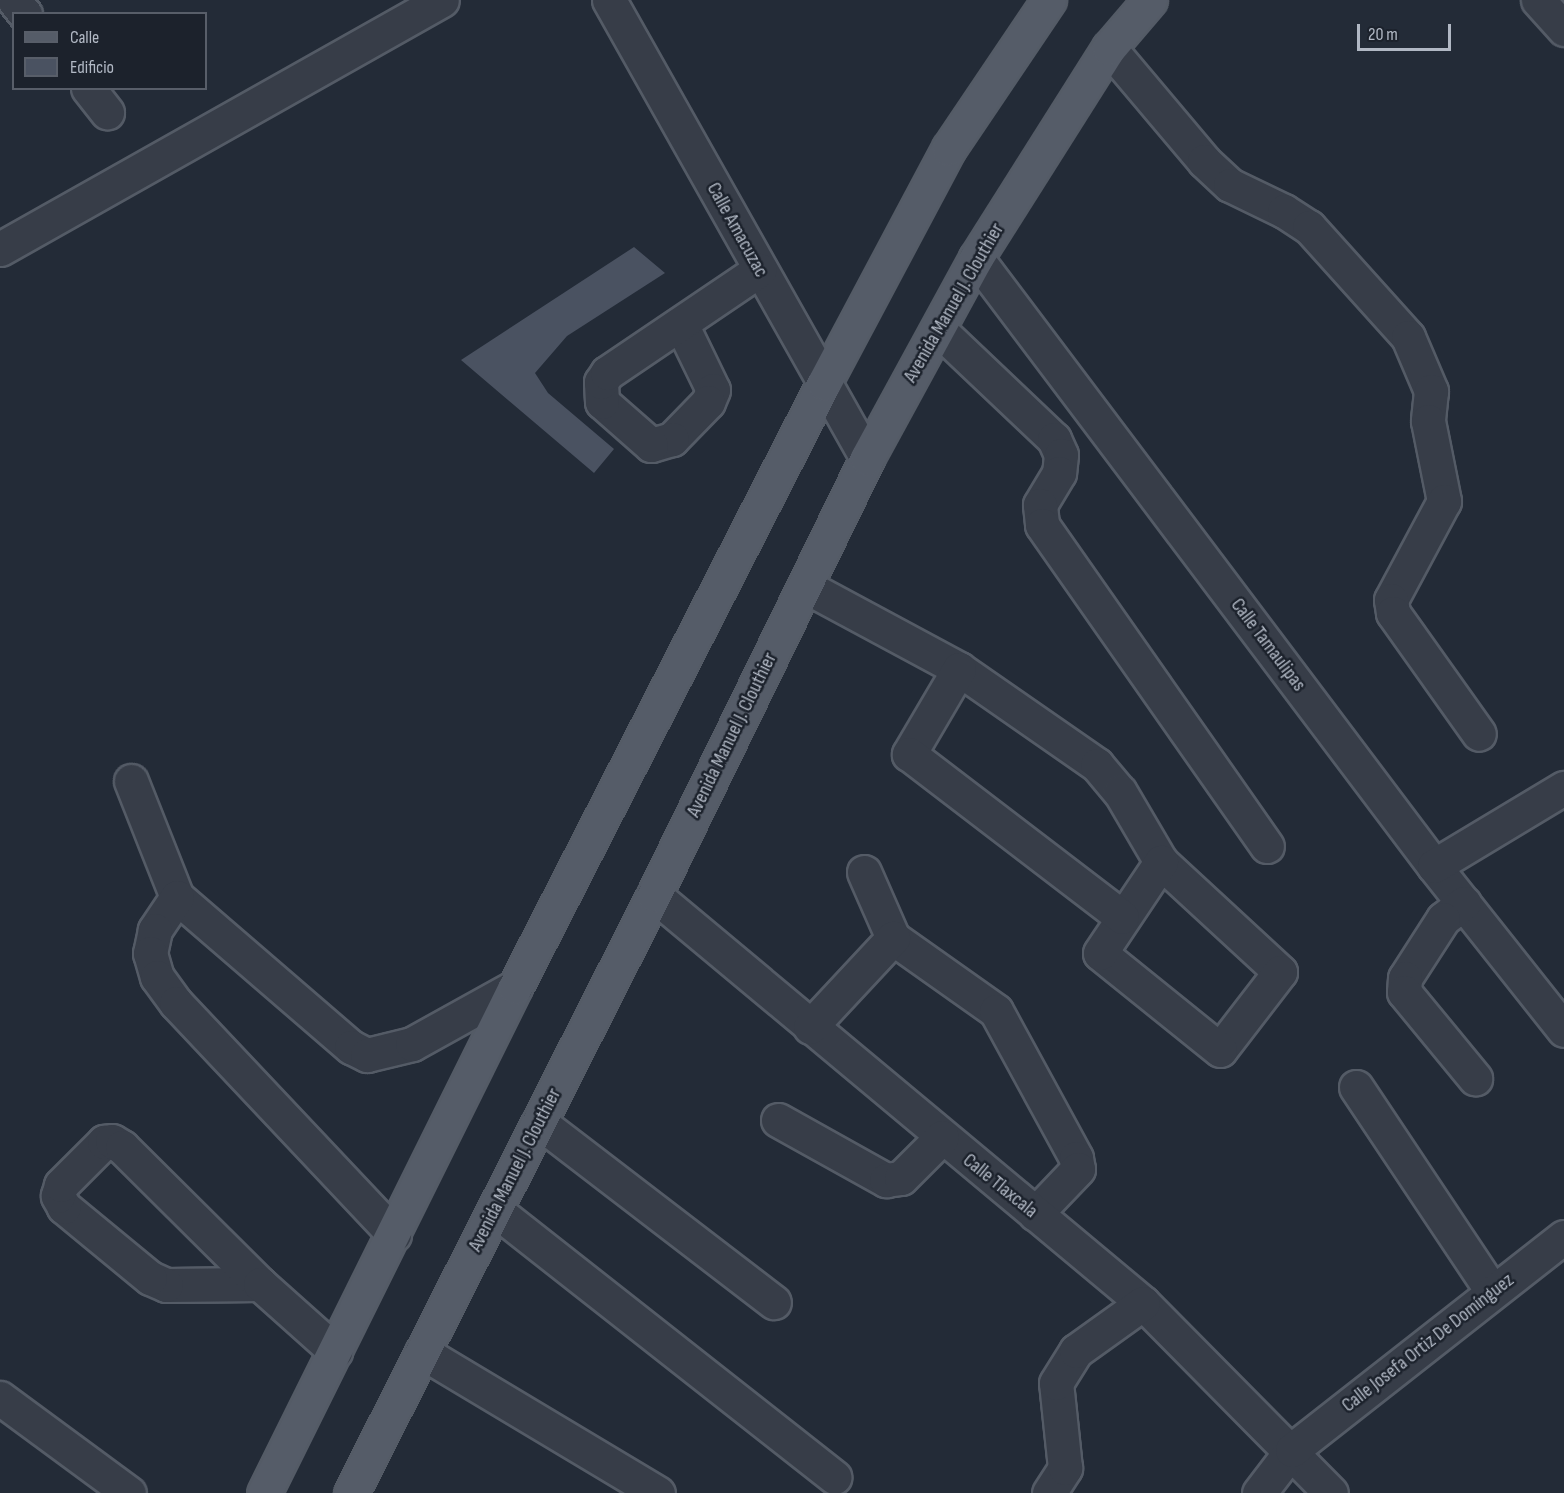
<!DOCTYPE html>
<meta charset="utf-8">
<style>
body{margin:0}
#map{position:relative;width:1564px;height:1493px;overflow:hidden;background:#232b37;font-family:"Sofia Sans Condensed",sans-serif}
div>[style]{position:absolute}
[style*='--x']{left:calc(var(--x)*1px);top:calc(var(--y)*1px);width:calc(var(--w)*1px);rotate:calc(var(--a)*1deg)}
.building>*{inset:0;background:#4a5261}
.roads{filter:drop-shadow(2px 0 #545b66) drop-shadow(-2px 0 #545b66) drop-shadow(0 2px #545b66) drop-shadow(0 -2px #545b66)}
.minor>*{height:33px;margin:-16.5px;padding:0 16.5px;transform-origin:16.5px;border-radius:16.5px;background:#373d48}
.major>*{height:33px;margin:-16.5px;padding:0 16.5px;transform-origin:16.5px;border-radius:16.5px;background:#555c68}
span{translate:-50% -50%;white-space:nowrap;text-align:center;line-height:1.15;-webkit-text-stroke:5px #1c222c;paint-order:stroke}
.street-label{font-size:20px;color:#b1b8c4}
.legend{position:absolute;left:12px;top:12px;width:195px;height:78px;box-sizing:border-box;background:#1c222c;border:2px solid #585e69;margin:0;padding:8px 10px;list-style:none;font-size:18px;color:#b1b8c4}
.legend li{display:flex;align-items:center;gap:12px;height:30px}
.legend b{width:30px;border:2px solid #585e69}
.scale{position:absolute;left:1357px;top:24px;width:94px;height:27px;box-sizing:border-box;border:3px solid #b1b8c4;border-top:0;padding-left:8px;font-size:18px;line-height:21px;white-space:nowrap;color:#b1b8c4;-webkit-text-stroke:4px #1c222c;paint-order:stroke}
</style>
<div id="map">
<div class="building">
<div style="clip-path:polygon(634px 247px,665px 273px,567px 336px,535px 373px,548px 393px,614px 449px,594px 473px,461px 360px)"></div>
</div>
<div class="roads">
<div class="minor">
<div style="--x:14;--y:0;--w:18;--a:52"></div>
<div style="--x:609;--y:0;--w:526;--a:60.61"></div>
<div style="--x:1538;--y:0;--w:39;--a:48"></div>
<div style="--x:1109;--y:48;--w:148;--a:49.9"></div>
<div style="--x:1204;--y:161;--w:35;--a:43"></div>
<div style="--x:1230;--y:185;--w:60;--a:25.7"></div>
<div style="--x:1284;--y:211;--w:30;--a:33"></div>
<div style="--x:1309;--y:227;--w:148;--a:48"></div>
<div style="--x:1408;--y:337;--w:59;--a:66.9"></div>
<div style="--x:1431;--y:391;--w:30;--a:96"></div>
<div style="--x:1428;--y:421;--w:82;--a:78.7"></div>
<div style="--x:1444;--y:501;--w:112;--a:118.2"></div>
<div style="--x:1391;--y:600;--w:13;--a:81"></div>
<div style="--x:1393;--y:613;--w:148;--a:54.6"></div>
<div style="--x:88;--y:88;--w:31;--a:52"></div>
<div style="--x:0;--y:249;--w:507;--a:-29.39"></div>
<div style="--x:976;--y:258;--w:761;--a:53.01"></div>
<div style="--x:1434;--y:866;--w:209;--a:51.6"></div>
<div style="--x:681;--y:324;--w:73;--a:64.1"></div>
<div style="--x:713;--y:390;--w:13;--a:113"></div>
<div style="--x:708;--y:402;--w:52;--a:134.2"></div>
<div style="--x:672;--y:439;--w:22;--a:164"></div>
<div style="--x:651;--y:445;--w:65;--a:-138.7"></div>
<div style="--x:602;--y:402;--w:20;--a:-93"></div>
<div style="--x:601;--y:382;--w:11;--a:-56"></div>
<div style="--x:607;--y:373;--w:184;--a:-34.1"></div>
<div style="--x:938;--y:329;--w:160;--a:43.5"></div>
<div style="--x:1054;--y:439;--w:17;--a:66"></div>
<div style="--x:1061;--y:455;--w:18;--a:96"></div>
<div style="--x:1059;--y:473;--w:37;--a:121"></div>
<div style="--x:1040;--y:505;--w:20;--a:84"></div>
<div style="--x:1042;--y:525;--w:392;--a:55"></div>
<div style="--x:805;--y:586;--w:175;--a:28.3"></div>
<div style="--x:959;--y:669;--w:168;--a:34.8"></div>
<div style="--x:1097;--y:765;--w:35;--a:50"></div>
<div style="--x:1120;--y:792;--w:81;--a:59.6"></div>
<div style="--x:1161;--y:862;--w:162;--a:42.7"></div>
<div style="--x:1280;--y:972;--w:98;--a:127.6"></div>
<div style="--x:1220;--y:1050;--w:154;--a:-141.1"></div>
<div style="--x:1100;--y:953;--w:110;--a:-56.2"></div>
<div style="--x:959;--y:669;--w:99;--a:120.5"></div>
<div style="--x:909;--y:754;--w:268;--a:37.4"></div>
<div style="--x:131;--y:781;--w:125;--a:68.4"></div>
<div style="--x:177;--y:897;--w:230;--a:40.8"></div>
<div style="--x:351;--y:1047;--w:18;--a:27"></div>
<div style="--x:367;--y:1055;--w:46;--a:-13.7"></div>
<div style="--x:412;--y:1044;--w:118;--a:-29"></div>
<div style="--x:1434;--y:866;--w:152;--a:-31"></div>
<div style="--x:864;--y:872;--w:72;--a:66.3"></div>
<div style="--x:893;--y:938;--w:126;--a:35.3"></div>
<div style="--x:996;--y:1011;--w:167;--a:61.4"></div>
<div style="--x:1076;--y:1158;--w:11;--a:80"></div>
<div style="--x:1078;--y:1169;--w:62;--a:133.7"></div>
<div style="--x:654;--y:895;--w:637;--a:39.84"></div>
<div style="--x:1143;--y:1303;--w:267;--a:45.3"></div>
<div style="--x:177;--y:897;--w:40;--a:124"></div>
<div style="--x:155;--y:930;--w:24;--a:102"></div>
<div style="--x:150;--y:953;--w:25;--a:74"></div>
<div style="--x:157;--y:977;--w:32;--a:54"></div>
<div style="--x:176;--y:1003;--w:318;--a:46.7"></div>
<div style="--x:1464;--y:903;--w:26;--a:143"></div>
<div style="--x:1443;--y:919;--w:70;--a:122.8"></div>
<div style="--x:1405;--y:978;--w:14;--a:94"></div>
<div style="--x:1404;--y:992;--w:112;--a:50.5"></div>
<div style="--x:810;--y:1027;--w:122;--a:-47"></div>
<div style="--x:1356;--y:1087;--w:245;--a:56.3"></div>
<div style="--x:778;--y:1120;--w:124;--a:29.1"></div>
<div style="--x:886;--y:1180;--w:15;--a:-8"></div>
<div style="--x:901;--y:1178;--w:58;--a:-45"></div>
<div style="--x:539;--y:1122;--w:296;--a:37.5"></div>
<div style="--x:495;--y:1210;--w:432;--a:38.2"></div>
<div style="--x:260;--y:1284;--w:94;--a:179.4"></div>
<div style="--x:166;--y:1285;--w:17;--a:-156"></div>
<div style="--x:150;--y:1278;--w:112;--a:-140.5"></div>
<div style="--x:64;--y:1207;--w:13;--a:-119"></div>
<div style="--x:58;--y:1196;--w:11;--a:-75"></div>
<div style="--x:61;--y:1185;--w:61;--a:-45"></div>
<div style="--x:104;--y:1142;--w:8;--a:-7"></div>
<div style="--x:112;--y:1141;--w:12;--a:31"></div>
<div style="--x:122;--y:1147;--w:194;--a:44.8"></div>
<div style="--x:260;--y:1284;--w:101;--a:41.8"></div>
<div style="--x:422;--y:1352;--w:275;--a:30.9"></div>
<div style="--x:0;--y:1398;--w:160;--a:36.4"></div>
<div style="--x:1049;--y:1493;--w:30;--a:-57"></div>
<div style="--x:1065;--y:1468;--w:85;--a:-96"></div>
<div style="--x:1056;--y:1383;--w:38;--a:-58"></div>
<div style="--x:1076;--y:1351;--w:82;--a:-35.6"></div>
<div style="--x:1259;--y:1493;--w:54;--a:-52.5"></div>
<div style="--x:1292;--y:1450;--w:345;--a:-38.1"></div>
</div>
<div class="major">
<div style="--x:264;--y:1493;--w:565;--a:-63.62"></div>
<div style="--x:515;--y:987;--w:678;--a:-62.91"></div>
<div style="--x:824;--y:383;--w:266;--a:-62"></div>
<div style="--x:949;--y:148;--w:179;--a:-56"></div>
<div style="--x:351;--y:1493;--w:670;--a:-63.13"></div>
<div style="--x:654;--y:895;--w:486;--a:-64"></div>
<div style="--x:867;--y:458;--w:228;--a:-61.4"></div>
<div style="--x:976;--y:258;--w:249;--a:-57.7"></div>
<div style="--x:1109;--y:48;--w:63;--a:-49.5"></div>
</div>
</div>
<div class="street-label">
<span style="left:737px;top:230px;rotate:61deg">Calle Amacuzac</span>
<span style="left:954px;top:303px;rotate:-60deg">Avenida Manuel J. Clouthier</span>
<span style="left:1268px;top:645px;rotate:53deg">Calle Tamaulipas</span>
<span style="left:732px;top:735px;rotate:-64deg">Avenida Manuel J. Clouthier</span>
<span style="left:515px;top:1170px;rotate:-63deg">Avenida Manuel J. Clouthier</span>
<span style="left:1000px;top:1186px;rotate:39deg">Calle Tlaxcala</span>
<span style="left:1428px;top:1343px;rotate:-38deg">Calle Josefa Ortiz De Domínguez</span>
</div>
<ul class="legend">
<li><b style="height:8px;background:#555c68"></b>Calle</li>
<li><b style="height:16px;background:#4a5261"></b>Edificio</li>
</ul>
<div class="scale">20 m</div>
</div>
